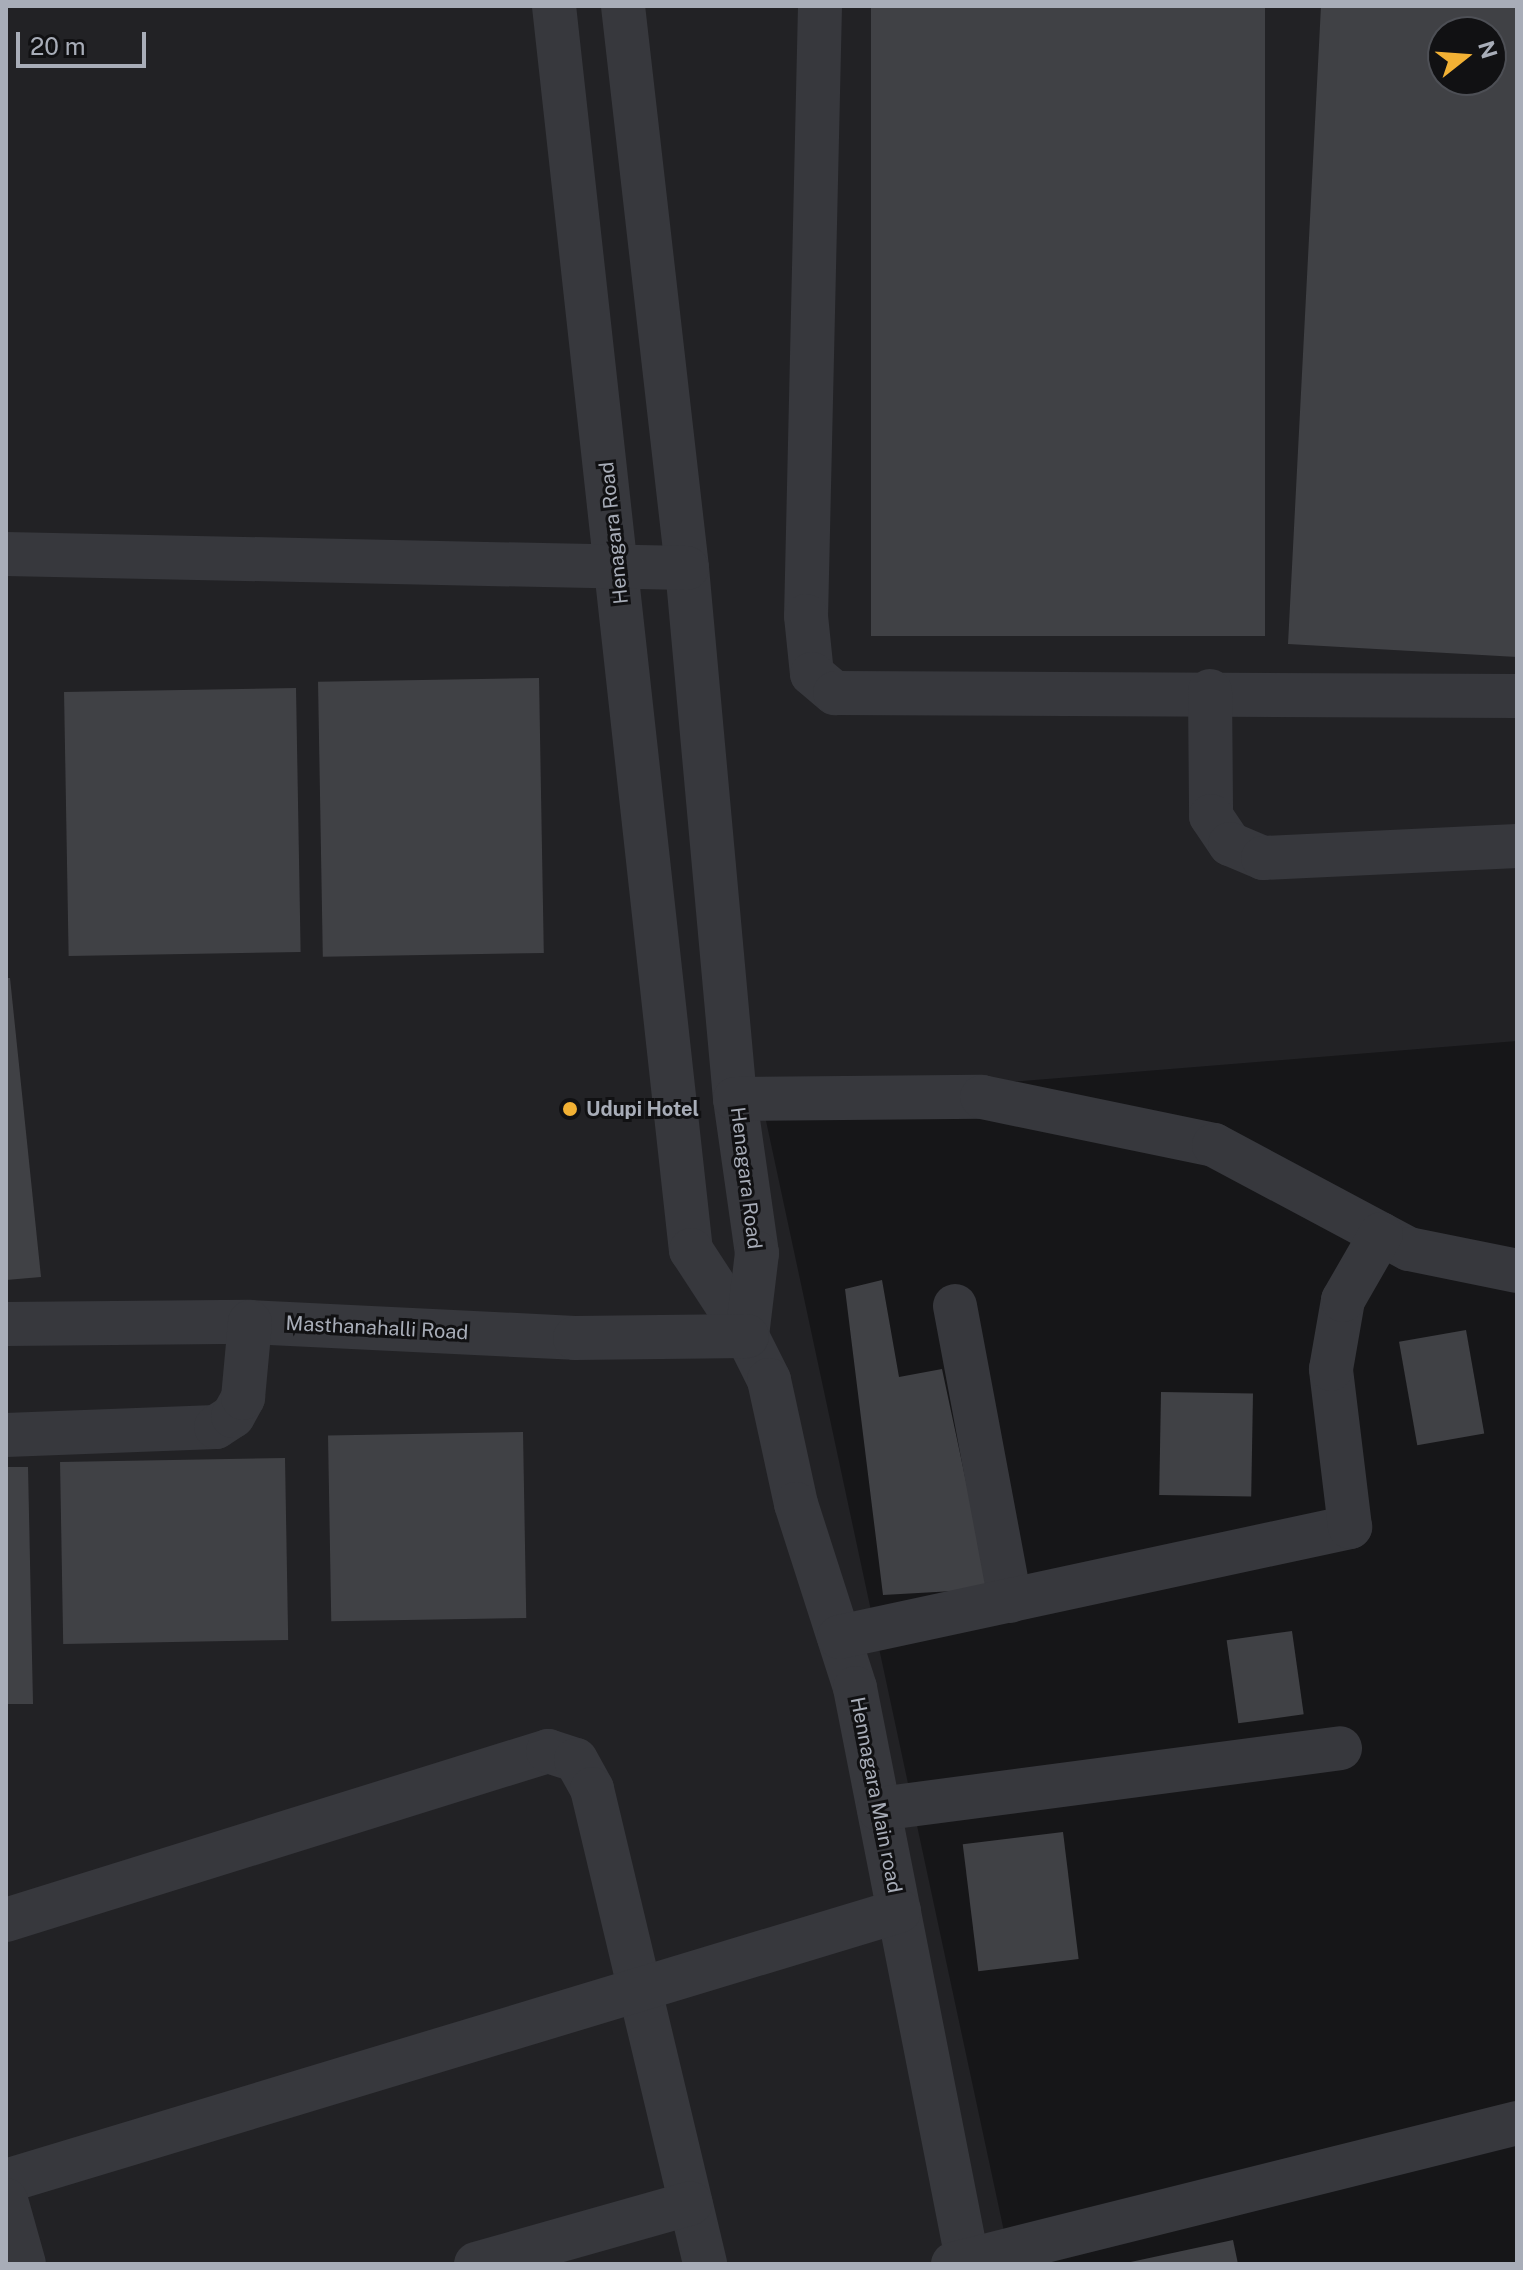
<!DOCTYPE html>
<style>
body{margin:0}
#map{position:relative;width:1523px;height:2270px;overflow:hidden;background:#161618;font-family:"Public Sans",sans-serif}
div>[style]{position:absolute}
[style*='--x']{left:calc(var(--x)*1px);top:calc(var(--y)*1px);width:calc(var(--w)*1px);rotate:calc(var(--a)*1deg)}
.built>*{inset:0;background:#222225}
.building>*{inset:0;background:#404145;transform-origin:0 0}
.minor>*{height:44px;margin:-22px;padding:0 22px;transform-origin:22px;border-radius:22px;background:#37383d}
.dots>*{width:22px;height:22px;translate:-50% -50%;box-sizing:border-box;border:4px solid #111113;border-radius:50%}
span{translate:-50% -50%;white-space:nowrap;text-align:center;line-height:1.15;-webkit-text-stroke:6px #111113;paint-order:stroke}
.street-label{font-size:20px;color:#a8adb8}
.poi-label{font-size:20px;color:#a8adb8;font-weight:700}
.left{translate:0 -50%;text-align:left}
.frame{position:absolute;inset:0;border:8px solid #a8adb8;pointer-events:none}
.north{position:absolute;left:1427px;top:16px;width:80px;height:80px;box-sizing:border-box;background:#111113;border:2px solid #4d4f55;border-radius:50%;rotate:73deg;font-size:22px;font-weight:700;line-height:32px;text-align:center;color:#a8adb8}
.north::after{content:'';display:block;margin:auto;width:28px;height:36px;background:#f2b134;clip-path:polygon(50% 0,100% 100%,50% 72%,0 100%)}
.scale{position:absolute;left:16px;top:32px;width:130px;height:36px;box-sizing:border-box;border:4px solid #a8adb8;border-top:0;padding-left:10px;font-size:24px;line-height:28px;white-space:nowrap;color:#a8adb8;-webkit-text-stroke:6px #111113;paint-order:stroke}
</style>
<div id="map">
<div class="built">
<div style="clip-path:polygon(evenodd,6px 6px,1517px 6px,1517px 1041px,762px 1102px,1011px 2264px,6px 2264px,6px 6px,1443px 32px,1491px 32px,1491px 80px,1443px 80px,1443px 32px)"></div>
</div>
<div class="building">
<div style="left:871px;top:6px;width:394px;height:630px"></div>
<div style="clip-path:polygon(evenodd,1321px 6px,1517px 6px,1517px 657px,1288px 644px,1321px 6px,1443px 32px,1491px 32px,1491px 80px,1443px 80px,1443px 32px)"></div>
<div style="left:539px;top:678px;width:275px;height:221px;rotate:89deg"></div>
<div style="left:296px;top:688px;width:264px;height:232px;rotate:89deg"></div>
<div style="clip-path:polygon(6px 978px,10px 978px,41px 1277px,6px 1280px)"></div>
<div style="clip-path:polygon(882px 1280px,899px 1377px,942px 1369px,989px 1589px,883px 1595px,845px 1289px)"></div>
<div style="left:1466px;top:1330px;width:105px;height:68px;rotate:80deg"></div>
<div style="left:1161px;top:1392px;width:92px;height:103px;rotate:1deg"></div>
<div style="left:523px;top:1432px;width:186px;height:195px;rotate:89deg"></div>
<div style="left:285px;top:1458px;width:182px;height:225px;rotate:89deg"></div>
<div style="clip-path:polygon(6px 1467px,28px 1467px,33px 1704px,6px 1704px)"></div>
<div style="left:1292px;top:1631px;width:84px;height:66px;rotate:82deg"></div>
<div style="left:1063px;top:1832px;width:128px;height:101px;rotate:83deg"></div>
<div style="clip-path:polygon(1233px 2240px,1238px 2264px,1126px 2264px,1126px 2263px)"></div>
</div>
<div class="minor">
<div style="--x:554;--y:6;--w:1252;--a:83.72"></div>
<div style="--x:691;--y:1250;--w:103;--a:56.9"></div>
<div style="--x:747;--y:1336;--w:49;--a:63.4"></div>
<div style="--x:769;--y:1380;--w:127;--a:77.7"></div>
<div style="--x:796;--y:1504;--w:193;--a:72.2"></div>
<div style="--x:855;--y:1688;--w:587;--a:78.9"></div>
<div style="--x:623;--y:6;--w:566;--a:83.5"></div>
<div style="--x:687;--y:568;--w:533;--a:84.83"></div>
<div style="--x:735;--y:1099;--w:156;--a:81.9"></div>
<div style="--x:757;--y:1253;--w:84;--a:96.9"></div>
<div style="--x:820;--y:6;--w:610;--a:91.31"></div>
<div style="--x:806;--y:616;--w:58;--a:84.1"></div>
<div style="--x:812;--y:674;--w:30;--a:40"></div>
<div style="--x:835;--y:693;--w:682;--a:0.25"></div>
<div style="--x:6;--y:554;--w:681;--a:1.18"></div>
<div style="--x:1210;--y:691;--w:125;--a:89.5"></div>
<div style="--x:1211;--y:816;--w:34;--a:56"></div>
<div style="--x:1230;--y:844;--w:36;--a:23"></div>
<div style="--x:1263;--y:858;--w:254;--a:-2.7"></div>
<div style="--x:735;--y:1099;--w:247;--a:-0.5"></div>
<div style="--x:982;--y:1097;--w:237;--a:11.7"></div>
<div style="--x:1214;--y:1145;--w:221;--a:28.1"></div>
<div style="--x:1409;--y:1249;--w:110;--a:11.5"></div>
<div style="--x:955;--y:1306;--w:300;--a:79.4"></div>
<div style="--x:6;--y:1324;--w:244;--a:-0.5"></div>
<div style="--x:250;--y:1322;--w:325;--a:2.8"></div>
<div style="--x:575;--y:1338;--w:172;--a:-0.7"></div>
<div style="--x:6;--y:1435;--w:210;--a:-2.2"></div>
<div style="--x:216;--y:1427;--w:20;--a:-33"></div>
<div style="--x:233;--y:1416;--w:21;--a:-61"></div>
<div style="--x:243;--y:1398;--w:76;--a:-84.7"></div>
<div style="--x:839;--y:1637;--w:523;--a:-12.15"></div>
<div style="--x:1350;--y:1527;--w:159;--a:-96.9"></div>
<div style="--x:1331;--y:1369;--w:70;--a:-80.1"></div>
<div style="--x:1343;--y:1300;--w:76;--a:-60.1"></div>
<div style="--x:879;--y:1809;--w:465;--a:-7.5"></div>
<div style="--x:6;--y:1920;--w:568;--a:-17.32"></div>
<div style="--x:548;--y:1751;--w:29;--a:18"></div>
<div style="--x:576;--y:1760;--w:33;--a:61"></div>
<div style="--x:592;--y:1789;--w:488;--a:76.6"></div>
<div style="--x:6;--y:2181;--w:933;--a:-16.82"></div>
<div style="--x:6;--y:2200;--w:66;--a:74.3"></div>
<div style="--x:476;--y:2264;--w:223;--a:-15.8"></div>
<div style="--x:953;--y:2264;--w:581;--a:-14.04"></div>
</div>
<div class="dots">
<div style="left:570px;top:1109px;background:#f2b134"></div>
</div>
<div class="street-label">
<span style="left:614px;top:533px;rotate:-96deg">Henagara Road</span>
<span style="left:746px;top:1178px;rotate:83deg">Henagara Road</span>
<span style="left:377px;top:1328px;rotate:3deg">Masthanahalli Road</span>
<span style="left:876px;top:1795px;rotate:79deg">Hennagara Main road</span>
</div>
<div class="poi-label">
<span class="left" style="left:586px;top:1109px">Udupi Hotel</span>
</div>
<div class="frame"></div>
<div class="north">N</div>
<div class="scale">20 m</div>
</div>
